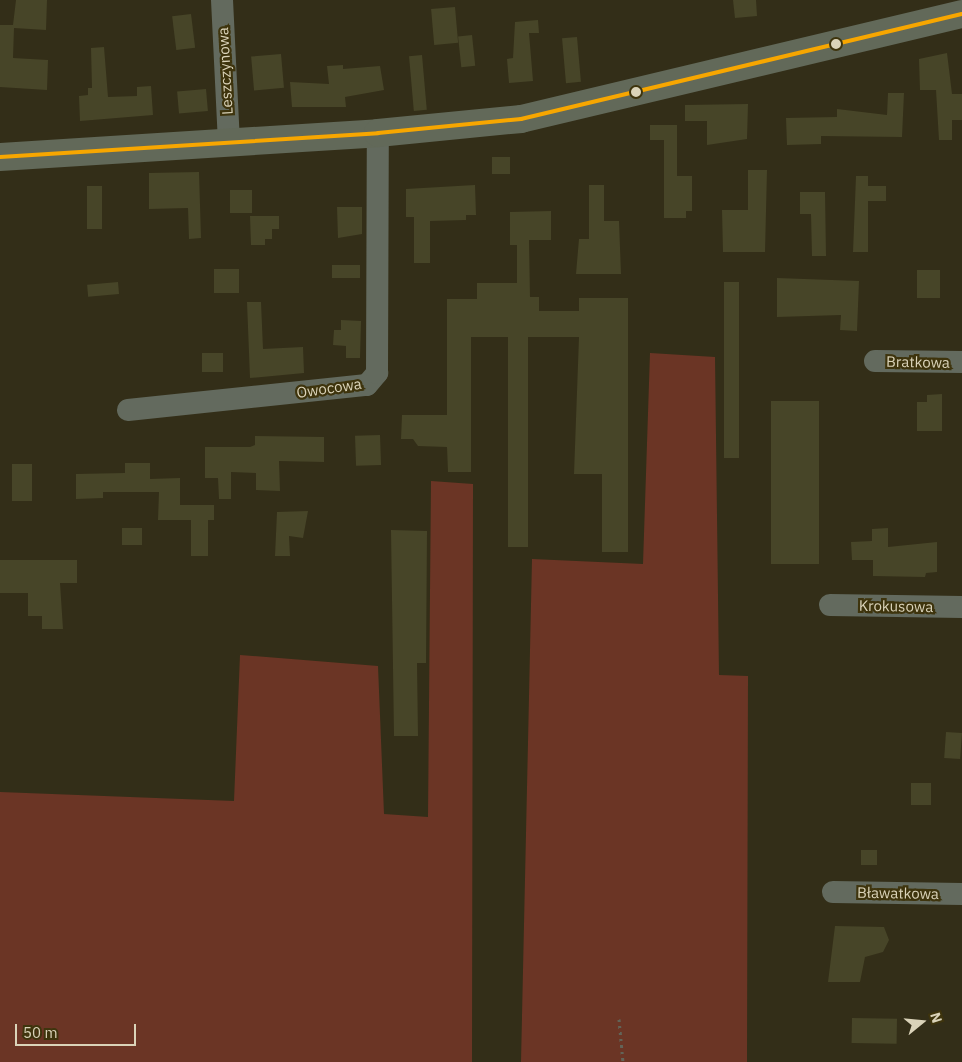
<!DOCTYPE html>
<meta charset="utf-8">
<style>
body{margin:0}
#map{position:relative;width:962px;height:1062px;overflow:hidden;background:#332e18;font-family:"IBM Plex Sans",sans-serif}
div>[style]{position:absolute}
[style*='--x']{left:calc(var(--x)*1px);top:calc(var(--y)*1px);width:calc(var(--w)*1px);rotate:calc(var(--a)*1deg)}
.green>*{inset:0;background:#6b3525}
.building>*{inset:0;background:#474528;transform-origin:0 0}
.path>*{height:3px;margin-top:-1.5px;transform-origin:0;background:repeating-linear-gradient(90deg,#626458 0 2.5px,transparent 0 6.5px)}
.minor>*{height:22px;margin:-11px;padding:0 11px;transform-origin:11px;border-radius:11px;background:#636a5e}
.major>*{height:28px;margin:-14px;padding:0 14px;transform-origin:14px;border-radius:14px;background:#626959}
.bus-1>*{height:4px;margin:-2px;padding:0 2px;transform-origin:2px;border-radius:2px;background:#f7a600}
.dots>*{width:14px;height:14px;translate:-50% -50%;box-sizing:border-box;border:2px solid #3e340d;border-radius:50%}
span{translate:-50% -50%;white-space:nowrap;text-align:center;line-height:1.15;-webkit-text-stroke:4.5px #3e340d;paint-order:stroke}
.street-label{font-size:15px;color:#dad3b9}
.north{position:absolute;left:897px;top:997px;width:50px;height:50px;-webkit-text-stroke:4px #3e340d;paint-order:stroke;rotate:73deg;font-size:14px;font-weight:700;line-height:20px;text-align:center;color:#dad3b9}
.north::after{content:'';display:block;margin:auto;width:18px;height:22px;background:#dad3b9;clip-path:polygon(50% 0,100% 100%,50% 72%,0 100%)}
.scale{position:absolute;left:15px;top:1024px;width:121px;height:22px;box-sizing:border-box;border:2px solid #dad3b9;border-top:0;padding-left:6px;font-size:15px;line-height:18px;white-space:nowrap;color:#dad3b9;-webkit-text-stroke:4px #3e340d;paint-order:stroke}
</style>
<div id="map">
<div class="green">
<div style="clip-path:polygon(650px 353px,715px 357px,719px 675px,748px 676px,747px 1062px,521px 1062px,532px 559px,643px 564px)"></div>
<div style="clip-path:polygon(431px 481px,473px 484px,472px 1062px,0 1062px,0 792px,234px 801px,240px 655px,378px 666px,384px 814px,428px 817px)"></div>
</div>
<div class="building">
<div style="clip-path:polygon(16px 0,47px 0,46px 30px,14px 28px,13px 58px,48px 60px,47px 90px,0 87px,0 25px,13px 25px)"></div>
<div style="clip-path:polygon(733px 0,756px 0,757px 16px,735px 18px)"></div>
<div style="left:455px;top:7px;width:36px;height:24px;rotate:85deg"></div>
<div style="left:191px;top:14px;width:34px;height:19px;rotate:83deg"></div>
<div style="clip-path:polygon(538px 20px,539px 33px,529px 33px,533px 81px,509px 83px,507px 59px,513px 58px,515px 22px)"></div>
<div style="left:472px;top:35px;width:31px;height:14px;rotate:84deg"></div>
<div style="left:577px;top:37px;width:45px;height:15px;rotate:85deg"></div>
<div style="clip-path:polygon(104px 47px,108px 97px,137px 96px,137px 87px,151px 86px,153px 115px,80px 121px,79px 96px,88px 95px,88px 88px,92px 88px,91px 48px)"></div>
<div style="clip-path:polygon(947px 53px,952px 94px,962px 94px,962px 120px,952px 120px,952px 140px,939px 140px,936px 90px,920px 90px,919px 59px)"></div>
<div style="left:281px;top:54px;width:34px;height:30px;rotate:85deg"></div>
<div style="left:422px;top:55px;width:55px;height:13px;rotate:85deg"></div>
<div style="clip-path:polygon(343px 65px,343px 69px,380px 66px,384px 90px,345px 97px,346px 107px,292px 107px,290px 82px,329px 84px,327px 66px)"></div>
<div style="left:206px;top:89px;width:22px;height:29px;rotate:85deg"></div>
<div style="clip-path:polygon(888px 93px,904px 93px,902px 137px,821px 136px,821px 144px,787px 145px,786px 118px,837px 117px,837px 109px,887px 115px)"></div>
<div style="clip-path:polygon(748px 104px,747px 139px,707px 145px,707px 121px,685px 121px,685px 105px)"></div>
<div style="clip-path:polygon(650px 125px,677px 125px,677px 176px,692px 176px,692px 211px,686px 211px,686px 218px,664px 218px,664px 140px,650px 140px)"></div>
<div style="left:492px;top:157px;width:18px;height:17px"></div>
<div style="clip-path:polygon(748px 170px,767px 170px,765px 252px,723px 252px,722px 210px,748px 210px)"></div>
<div style="clip-path:polygon(199px 172px,201px 238px,189px 239px,188px 208px,149px 209px,149px 173px)"></div>
<div style="clip-path:polygon(856px 176px,868px 176px,868px 186px,886px 186px,886px 201px,868px 201px,868px 252px,853px 252px)"></div>
<div style="clip-path:polygon(475px 185px,476px 215px,466px 215px,466px 220px,430px 221px,430px 263px,414px 263px,414px 217px,406px 217px,406px 189px)"></div>
<div style="clip-path:polygon(589px 185px,604px 185px,604px 221px,619px 221px,621px 274px,576px 274px,579px 239px,589px 239px)"></div>
<div style="left:87px;top:186px;width:15px;height:43px"></div>
<div style="left:230px;top:190px;width:22px;height:23px"></div>
<div style="clip-path:polygon(800px 192px,825px 192px,826px 256px,812px 256px,811px 214px,800px 214px)"></div>
<div style="clip-path:polygon(337px 207px,362px 207px,362px 234px,338px 238px)"></div>
<div style="clip-path:polygon(551px 211px,551px 240px,529px 240px,530px 297px,539px 297px,539px 311px,579px 311px,579px 298px,628px 298px,628px 552px,602px 552px,602px 474px,574px 474px,579px 337px,528px 337px,528px 547px,508px 547px,508px 337px,471px 337px,471px 472px,448px 472px,447px 447px,418px 446px,413px 439px,401px 439px,402px 415px,447px 415px,447px 299px,477px 299px,477px 283px,517px 283px,517px 245px,510px 245px,510px 212px)"></div>
<div style="clip-path:polygon(250px 216px,279px 216px,279px 229px,272px 229px,272px 239px,265px 239px,265px 245px,251px 245px)"></div>
<div style="left:332px;top:265px;width:28px;height:13px"></div>
<div style="left:214px;top:269px;width:25px;height:24px"></div>
<div style="left:917px;top:270px;width:23px;height:28px"></div>
<div style="clip-path:polygon(777px 278px,859px 281px,857px 331px,840px 330px,841px 315px,777px 317px)"></div>
<div style="left:118px;top:282px;width:12px;height:31px;rotate:85deg"></div>
<div style="left:724px;top:282px;width:15px;height:176px"></div>
<div style="clip-path:polygon(247px 302px,261px 302px,263px 349px,303px 347px,304px 373px,250px 378px)"></div>
<div style="clip-path:polygon(341px 320px,361px 321px,360px 358px,346px 358px,346px 346px,333px 345px,334px 330px,341px 330px)"></div>
<div style="left:223px;top:353px;width:19px;height:21px;rotate:90deg"></div>
<div style="clip-path:polygon(942px 394px,942px 431px,917px 431px,917px 402px,927px 402px,927px 395px)"></div>
<div style="left:771px;top:401px;width:48px;height:163px"></div>
<div style="left:380px;top:435px;width:30px;height:25px;rotate:88deg"></div>
<div style="clip-path:polygon(255px 436px,324px 437px,324px 462px,279px 461px,280px 491px,256px 490px,256px 473px,231px 472px,231px 499px,219px 499px,218px 478px,205px 478px,205px 447px,250px 447px,255px 445px)"></div>
<div style="clip-path:polygon(125px 463px,150px 463px,150px 479px,180px 478px,180px 505px,214px 505px,214px 520px,208px 520px,208px 556px,191px 556px,191px 520px,158px 520px,159px 492px,103px 492px,103px 498px,76px 499px,76px 474px,125px 473px)"></div>
<div style="left:12px;top:464px;width:20px;height:37px"></div>
<div style="clip-path:polygon(308px 511px,303px 538px,289px 536px,290px 556px,275px 556px,277px 512px)"></div>
<div style="left:122px;top:528px;width:20px;height:17px"></div>
<div style="clip-path:polygon(888px 528px,888px 547px,937px 542px,937px 572px,926px 573px,925px 577px,873px 576px,873px 560px,852px 560px,851px 542px,872px 541px,872px 529px)"></div>
<div style="clip-path:polygon(391px 530px,427px 531px,426px 663px,417px 663px,418px 736px,394px 736px)"></div>
<div style="clip-path:polygon(0 560px,77px 560px,77px 583px,60px 583px,63px 629px,42px 629px,42px 616px,28px 616px,28px 593px,0 593px)"></div>
<div style="left:946px;top:732px;width:16px;height:26px;rotate:4deg"></div>
<div style="left:911px;top:783px;width:20px;height:22px"></div>
<div style="left:861px;top:850px;width:16px;height:15px"></div>
<div style="clip-path:polygon(835px 926px,884px 927px,889px 940px,883px 952px,865px 957px,860px 982px,828px 982px)"></div>
<div style="left:852px;top:1018px;width:45px;height:25px;rotate:1deg"></div>
</div>
<div class="path">
<div style="--x:619;--y:1019;--w:43;--a:84.7"></div>
</div>
<div class="minor">
<div style="--x:222;--y:0;--w:142;--a:87.2"></div>
<div style="--x:875;--y:361;--w:87;--a:0.7"></div>
<div style="--x:128;--y:410;--w:240;--a:-6"></div>
<div style="--x:367;--y:385;--w:16;--a:-50"></div>
<div style="--x:377;--y:373;--w:240;--a:-89.8"></div>
<div style="--x:830;--y:605;--w:132;--a:0.9"></div>
<div style="--x:833;--y:892;--w:129;--a:0.9"></div>
</div>
<div class="major">
<div style="--x:0;--y:157;--w:379;--a:-3.6"></div>
<div style="--x:378;--y:133;--w:144;--a:-5.6"></div>
<div style="--x:521;--y:119;--w:453;--a:-13.4"></div>
</div>
<div class="bus-1">
<div style="--x:0;--y:157;--w:379;--a:-3.6"></div>
<div style="--x:378;--y:133;--w:144;--a:-5.6"></div>
<div style="--x:521;--y:119;--w:453;--a:-13.4"></div>
</div>
<div class="dots">
<div style="left:836px;top:44px;background:#dad3b9"></div>
<div style="left:636px;top:92px;background:#dad3b9"></div>
</div>
<div class="street-label">
<span style="left:225px;top:71px;rotate:-93deg">Leszczynowa</span>
<span style="left:918px;top:362px;rotate:1deg">Bratkowa</span>
<span style="left:329px;top:388px;rotate:-8deg">Owocowa</span>
<span style="left:896px;top:606px;rotate:1deg">Krokusowa</span>
<span style="left:898px;top:893px;rotate:1deg">Bławatkowa</span>
</div>
<div class="north">N</div>
<div class="scale">50 m</div>
</div>
